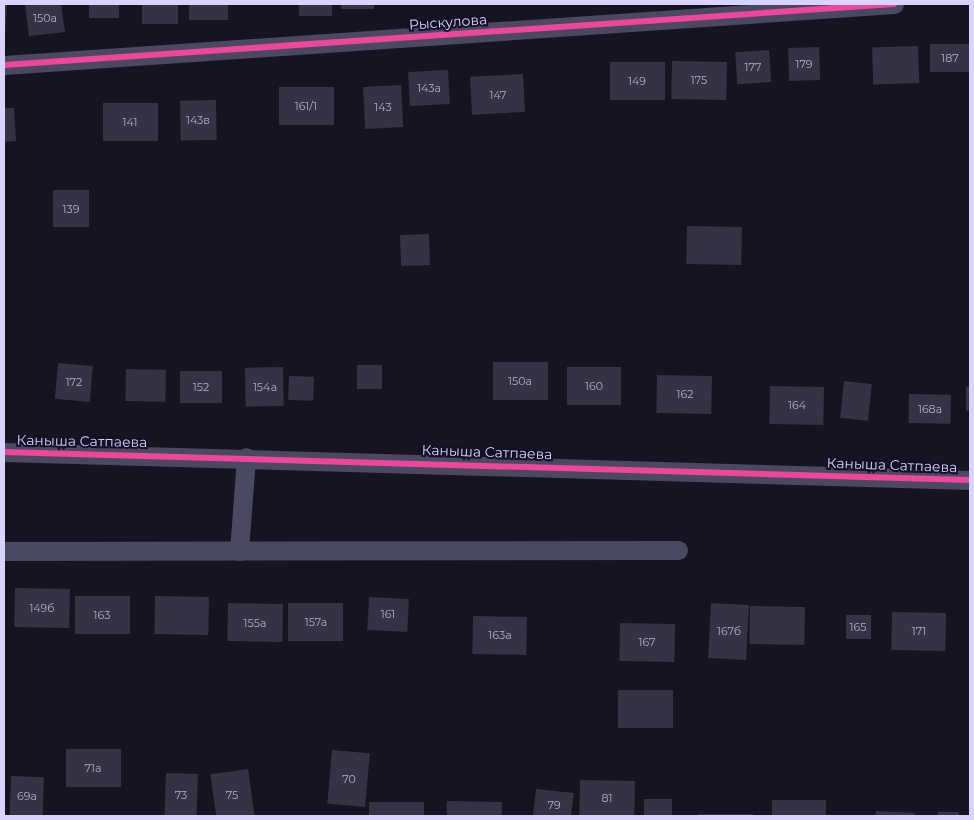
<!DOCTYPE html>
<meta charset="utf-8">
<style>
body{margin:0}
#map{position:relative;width:974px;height:820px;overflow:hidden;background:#161421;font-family:Montserrat,sans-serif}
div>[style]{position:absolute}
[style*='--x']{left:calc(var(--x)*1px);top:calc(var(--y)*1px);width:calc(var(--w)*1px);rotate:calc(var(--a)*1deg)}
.building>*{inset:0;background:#343243;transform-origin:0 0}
.minor>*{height:19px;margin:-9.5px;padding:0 9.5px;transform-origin:9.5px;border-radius:9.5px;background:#4a4962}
.cycleway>*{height:6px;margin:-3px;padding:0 3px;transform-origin:3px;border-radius:3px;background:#ed469a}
span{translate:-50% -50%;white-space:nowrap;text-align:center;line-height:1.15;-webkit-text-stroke:4px #130f26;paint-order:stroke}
.number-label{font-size:11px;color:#b0acd0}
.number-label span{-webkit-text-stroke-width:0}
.street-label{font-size:14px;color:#d9d4ff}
.frame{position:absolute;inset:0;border:5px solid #d9d4ff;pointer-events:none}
</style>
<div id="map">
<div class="building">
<div style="clip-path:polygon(4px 4px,7px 4px,5px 31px,4px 31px)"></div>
<div style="clip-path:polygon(25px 4px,61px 4px,65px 32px,29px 36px)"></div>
<div style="left:89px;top:4px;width:30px;height:14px"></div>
<div style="left:142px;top:4px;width:36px;height:20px"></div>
<div style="left:189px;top:4px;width:39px;height:16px"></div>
<div style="left:299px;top:4px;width:33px;height:12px"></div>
<div style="left:341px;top:4px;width:33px;height:5px"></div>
<div style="left:930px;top:44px;width:40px;height:28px"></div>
<div style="left:918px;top:46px;width:37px;height:46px;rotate:88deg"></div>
<div style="left:819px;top:47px;width:33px;height:31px;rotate:88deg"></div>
<div style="left:769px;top:50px;width:32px;height:34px;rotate:86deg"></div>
<div style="left:672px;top:61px;width:55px;height:38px;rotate:1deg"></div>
<div style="left:610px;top:62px;width:55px;height:38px"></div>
<div style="left:448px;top:70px;width:34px;height:40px;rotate:87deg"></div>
<div style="left:523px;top:74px;width:38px;height:53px;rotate:87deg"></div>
<div style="left:401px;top:85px;width:42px;height:38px;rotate:87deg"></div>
<div style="left:279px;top:87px;width:55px;height:38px"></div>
<div style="left:216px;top:100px;width:40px;height:36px;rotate:89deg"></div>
<div style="left:103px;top:103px;width:55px;height:38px"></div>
<div style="clip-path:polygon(4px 108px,14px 108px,16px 141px,4px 142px)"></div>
<div style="left:53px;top:190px;width:36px;height:37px"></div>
<div style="left:687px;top:226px;width:55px;height:38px;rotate:1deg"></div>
<div style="left:429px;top:234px;width:31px;height:29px;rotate:88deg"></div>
<div style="left:493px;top:362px;width:55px;height:38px"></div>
<div style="left:58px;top:363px;width:35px;height:36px;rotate:5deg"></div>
<div style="left:357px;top:365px;width:25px;height:24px"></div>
<div style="left:283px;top:367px;width:39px;height:38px;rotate:89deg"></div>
<div style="left:567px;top:367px;width:54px;height:38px"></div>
<div style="left:126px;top:369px;width:40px;height:32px;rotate:1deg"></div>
<div style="left:180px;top:371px;width:42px;height:32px"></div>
<div style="left:657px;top:375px;width:55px;height:38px;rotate:1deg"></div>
<div style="left:289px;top:376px;width:25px;height:24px;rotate:2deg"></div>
<div style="left:844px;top:381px;width:28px;height:37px;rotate:6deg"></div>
<div style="left:770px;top:386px;width:54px;height:38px;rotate:1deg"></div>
<div style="left:966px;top:387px;width:4px;height:24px"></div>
<div style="left:909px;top:394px;width:42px;height:29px;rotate:1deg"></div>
<div style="left:15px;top:588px;width:55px;height:39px;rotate:1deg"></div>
<div style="left:75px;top:596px;width:55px;height:38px"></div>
<div style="left:155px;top:596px;width:54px;height:38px;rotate:1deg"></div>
<div style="left:369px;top:597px;width:40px;height:33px;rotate:3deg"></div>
<div style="left:228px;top:603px;width:55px;height:38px;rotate:1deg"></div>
<div style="left:288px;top:603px;width:55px;height:38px"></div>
<div style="left:711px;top:603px;width:38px;height:55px;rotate:3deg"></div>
<div style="left:750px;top:606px;width:55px;height:38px;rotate:1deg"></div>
<div style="left:892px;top:612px;width:54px;height:38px;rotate:1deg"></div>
<div style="left:846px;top:615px;width:25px;height:24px"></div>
<div style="left:473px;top:616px;width:54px;height:38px;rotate:1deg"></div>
<div style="left:620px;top:623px;width:55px;height:38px;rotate:1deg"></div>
<div style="left:618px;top:690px;width:55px;height:38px"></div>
<div style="left:66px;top:749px;width:55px;height:38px"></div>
<div style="left:332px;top:750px;width:38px;height:54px;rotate:5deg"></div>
<div style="left:248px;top:769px;width:48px;height:38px;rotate:82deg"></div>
<div style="left:166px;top:773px;width:32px;height:43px;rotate:2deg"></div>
<div style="left:11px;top:776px;width:33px;height:40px;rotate:2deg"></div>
<div style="left:580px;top:780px;width:55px;height:36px;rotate:1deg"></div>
<div style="clip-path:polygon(536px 789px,574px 793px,571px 816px,533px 816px)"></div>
<div style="left:644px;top:799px;width:28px;height:17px"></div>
<div style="left:772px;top:800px;width:54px;height:16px"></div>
<div style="left:447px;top:801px;width:55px;height:15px;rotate:1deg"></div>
<div style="left:369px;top:802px;width:55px;height:14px"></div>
<div style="clip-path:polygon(876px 811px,915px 813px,915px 816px,875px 816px)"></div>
<div style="left:938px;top:812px;width:21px;height:4px"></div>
<div style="left:698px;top:814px;width:55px;height:2px"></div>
</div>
<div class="minor">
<div style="--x:4;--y:65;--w:892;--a:-3.92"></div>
<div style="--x:4;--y:452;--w:966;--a:1.66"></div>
<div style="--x:4;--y:551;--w:674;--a:-0.09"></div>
<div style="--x:239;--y:551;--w:94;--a:-85.7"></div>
</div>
<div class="cycleway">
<div style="--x:4;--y:65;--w:892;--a:-3.92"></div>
<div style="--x:4;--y:452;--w:966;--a:1.66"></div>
</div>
<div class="number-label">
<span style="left:45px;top:18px">150а</span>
<span style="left:950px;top:58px">187</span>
<span style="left:804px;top:64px">179</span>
<span style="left:753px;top:67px">177</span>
<span style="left:699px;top:80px">175</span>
<span style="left:637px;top:81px">149</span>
<span style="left:429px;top:88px">143а</span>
<span style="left:498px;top:95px">147</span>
<span style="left:306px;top:106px">161/1</span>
<span style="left:383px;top:107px">143</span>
<span style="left:198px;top:120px">143в</span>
<span style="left:130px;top:122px">141</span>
<span style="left:71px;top:209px">139</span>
<span style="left:520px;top:381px">150а</span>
<span style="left:74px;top:382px">172</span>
<span style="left:594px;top:386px">160</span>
<span style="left:201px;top:387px">152</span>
<span style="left:265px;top:387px">154а</span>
<span style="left:685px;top:394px">162</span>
<span style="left:797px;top:405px">164</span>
<span style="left:930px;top:409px">168а</span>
<span style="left:42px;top:608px">149б</span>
<span style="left:388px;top:614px">161</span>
<span style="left:102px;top:615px">163</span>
<span style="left:316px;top:622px">157а</span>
<span style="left:255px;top:623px">155а</span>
<span style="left:858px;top:627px">165</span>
<span style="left:729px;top:631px">167б</span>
<span style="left:919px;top:631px">171</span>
<span style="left:500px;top:635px">163а</span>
<span style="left:647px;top:642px">167</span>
<span style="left:93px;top:768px">71а</span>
<span style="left:349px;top:779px">70</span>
<span style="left:181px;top:795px">73</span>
<span style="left:232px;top:795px">75</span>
<span style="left:27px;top:796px">69а</span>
<span style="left:607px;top:798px">81</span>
<span style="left:554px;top:805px">79</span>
</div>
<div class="street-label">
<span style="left:448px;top:22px;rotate:-4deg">Рыскулова</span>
<span style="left:82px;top:441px;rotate:1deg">Каныша Сатпаева</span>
<span style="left:487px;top:452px;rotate:2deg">Каныша Сатпаева</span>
<span style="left:892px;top:465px;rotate:2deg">Каныша Сатпаева</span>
</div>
<div class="frame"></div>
</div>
